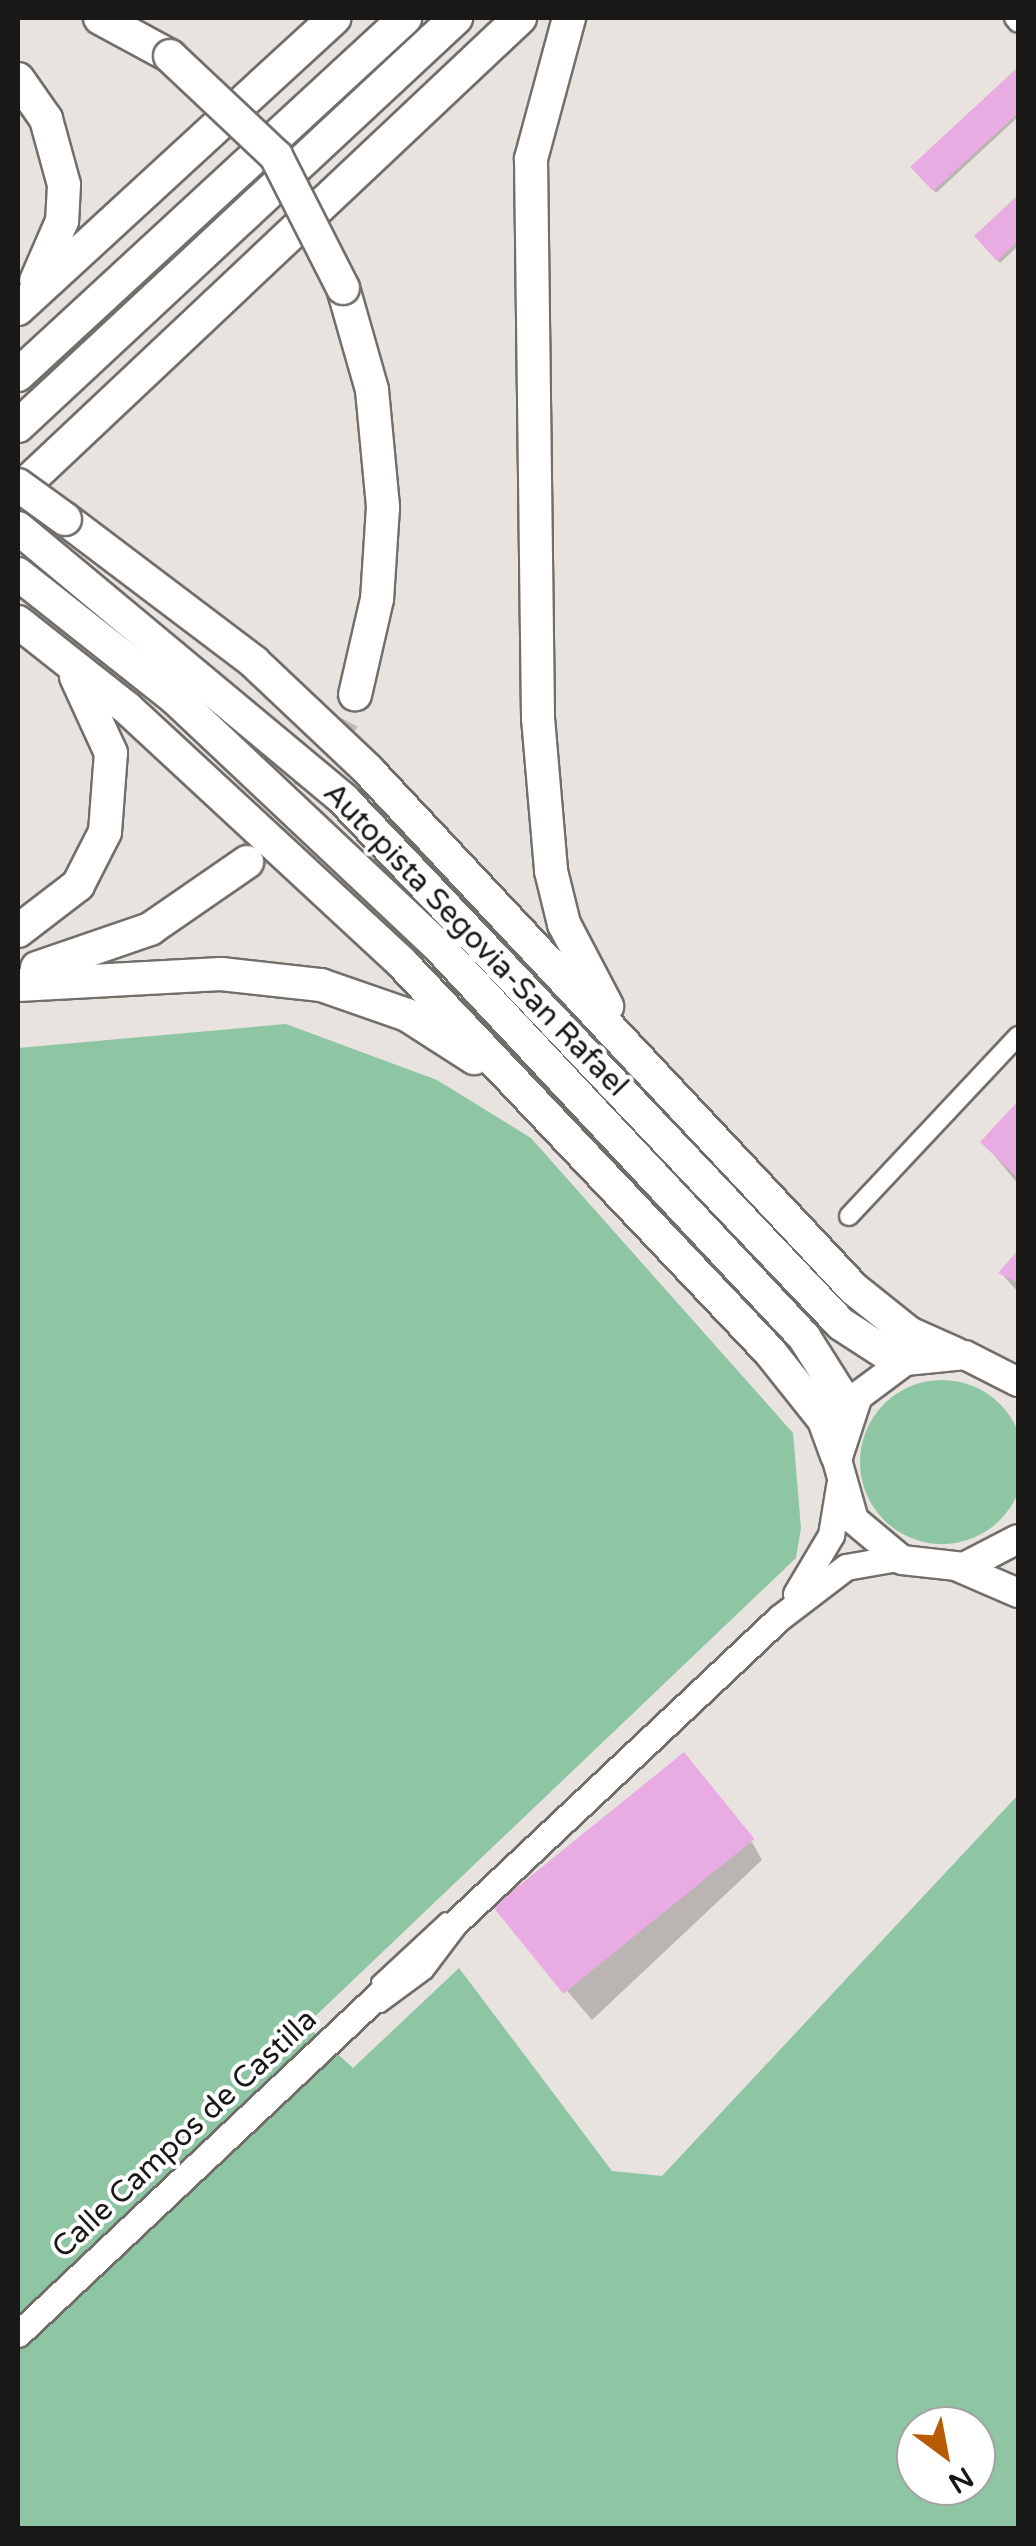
<!DOCTYPE html>
<style>
body{margin:0}
#map{position:relative;width:1036px;height:2546px;overflow:hidden;background:#e9e3df;font-family:"Varela Round",sans-serif}
div>[style]{position:absolute}
[style*='--x']{left:calc(var(--x)*1px);top:calc(var(--y)*1px);width:calc(var(--w)*1px);rotate:calc(var(--a)*1deg)}
.green>*{inset:0;background:#8ec6a4}
.round{border-radius:50%}
.shadow>*{inset:0;background:#0003}
.building>*{inset:0;background:#e8ace3;transform-origin:0 0}
.highway-tunnel>*{height:32px;margin-top:-16px;transform-origin:0;background:repeating-linear-gradient(90deg,#c0bab7 0 32px,transparent 0 48px)}
.roads{filter:drop-shadow(2px 0 #726e6a) drop-shadow(-2px 0 #726e6a) drop-shadow(0 2px #726e6a) drop-shadow(0 -2px #726e6a)}
.lane>*{height:9px;margin:-4.5px;padding:0 4.5px;transform-origin:4.5px;border-radius:4.5px;background:#fff}
.street>*{height:18px;margin:-9px;padding:0 9px;transform-origin:9px;border-radius:9px;background:#fff}
.secondary>*{height:25px;margin:-12.5px;padding:0 12.5px;transform-origin:12.5px;border-radius:12.5px;background:#fff}
.primary>*{height:28px;margin:-14px;padding:0 14px;transform-origin:14px;border-radius:14px;background:#fff}
.highway>*{height:32px;margin:-16px;padding:0 16px;transform-origin:16px;border-radius:16px;background:#fff}
.bridges{filter:drop-shadow(2px 0 #726e6a) drop-shadow(-2px 0 #726e6a) drop-shadow(0 2px #726e6a) drop-shadow(0 -2px #726e6a)}
.highway-bridge>*{height:32px;margin:-16px;padding:0 16px;transform-origin:16px;border-radius:16px;background:#fff}
span{translate:-50% -50%;white-space:nowrap;text-align:center;line-height:1.15;-webkit-text-stroke:8px #fff;paint-order:stroke}
.street-label{font-size:30px;color:#1a1817}
.frame{position:absolute;inset:0;border:20px solid #1a1817;pointer-events:none}
.north{position:absolute;left:896px;top:2406px;width:100px;height:100px;box-sizing:border-box;background:#fff;border:2px solid #a3a3a2;border-radius:50%;rotate:148deg;font-size:28px;font-weight:700;line-height:40px;text-align:center;color:#1a1817}
.north::after{content:'';display:block;margin:auto;width:35px;height:45px;background:#b85b05;clip-path:polygon(50% 0,100% 100%,50% 72%,0 100%)}
</style>
<div id="map">
<div class="green">
<div style="clip-path:polygon(evenodd,286px 1024px,437px 1080px,531px 1138px,793px 1433px,801px 1528px,796px 1558px,306px 2025px,353px 2068px,459px 1968px,612px 2171px,662px 2176px,1018px 1795px,1018px 2528px,18px 2528px,18px 1048px,286px 1024px,916px 2426px,976px 2426px,976px 2486px,916px 2486px,916px 2426px)"></div>
<div class="round" style="left:860px;top:1380px;width:164px;height:164px"></div>
</div>
<div class="shadow">
<div style="clip-path:polygon(1018px 70px,1018px 117px,936px 193px,913px 167px)"></div>
<div style="clip-path:polygon(1018px 198px,1018px 246px,1000px 263px,977px 237px)"></div>
<div style="clip-path:polygon(1018px 1105px,1018px 1184px,984px 1143px)"></div>
<div style="clip-path:polygon(1018px 1253px,1018px 1292px,1001px 1273px)"></div>
<div style="clip-path:polygon(752px 1842px,762px 1860px,592px 2020px,509px 1923px)"></div>
</div>
<div class="building">
<div style="clip-path:polygon(1018px 67px,1018px 113px,933px 191px,910px 167px)"></div>
<div style="clip-path:polygon(1018px 195px,1018px 241px,997px 261px,974px 236px)"></div>
<div style="clip-path:polygon(1018px 1101px,1018px 1178px,980px 1142px)"></div>
<div style="clip-path:polygon(1018px 1250px,1018px 1283px,998px 1273px)"></div>
<div style="left:684px;top:1752px;width:112px;height:246px;rotate:51deg"></div>
</div>
<div class="highway-tunnel">
<div style="--x:250;--y:859;--w:89;--a:-49.5"></div>
<div style="--x:308;--y:791;--w:107;--a:-63.9"></div>
</div>
<div class="roads">
<div class="lane">
<div style="--x:376;--y:1981;--w:94;--a:-42.8"></div>
<div style="--x:381;--y:2007;--w:57;--a:-36.5"></div>
<div style="--x:427;--y:1973;--w:61;--a:-52.9"></div>
</div>
<div class="street">
<div style="--x:1014;--y:18;--w:6;--a:51"></div>
<div style="--x:849;--y:1216;--w:247;--a:-46.8"></div>
</div>
<div class="secondary">
<div style="--x:796;--y:1594;--w:69;--a:-59.3"></div>
<div style="--x:831;--y:1535;--w:50;--a:-80.7"></div>
<div style="--x:18;--y:2334;--w:1045;--a:-43.25"></div>
<div style="--x:779;--y:1618;--w:84;--a:-37.3"></div>
<div style="--x:846;--y:1567;--w:52;--a:-10"></div>
</div>
<div class="primary">
<div style="--x:1018;--y:1382;--w:59;--a:-153"></div>
<div style="--x:965;--y:1355;--w:60;--a:174.3"></div>
<div style="--x:905;--y:1361;--w:59;--a:143.3"></div>
<div style="--x:858;--y:1396;--w:67;--a:108.2"></div>
<div style="--x:837;--y:1460;--w:62;--a:74.2"></div>
<div style="--x:854;--y:1520;--w:62;--a:39.8"></div>
<div style="--x:902;--y:1560;--w:62;--a:6.4"></div>
<div style="--x:964;--y:1567;--w:61;--a:-27.4"></div>
<div style="--x:960;--y:1568;--w:63;--a:23.3"></div>
</div>
<div class="highway">
<div style="--x:100;--y:18;--w:80;--a:28.5"></div>
<div style="--x:569;--y:18;--w:146;--a:105.1"></div>
<div style="--x:531;--y:159;--w:559;--a:89.28"></div>
<div style="--x:538;--y:718;--w:154;--a:85.1"></div>
<div style="--x:551;--y:871;--w:55;--a:76.2"></div>
<div style="--x:564;--y:924;--w:93;--a:62.3"></div>
<div style="--x:18;--y:79;--w:49;--a:55"></div>
<div style="--x:46;--y:119;--w:68;--a:74.7"></div>
<div style="--x:64;--y:185;--w:36;--a:93"></div>
<div style="--x:62;--y:221;--w:65;--a:113.4"></div>
<div style="--x:343;--y:288;--w:106;--a:74.1"></div>
<div style="--x:372;--y:390;--w:118;--a:84.6"></div>
<div style="--x:383;--y:507;--w:92;--a:93.7"></div>
<div style="--x:377;--y:599;--w:98;--a:102.9"></div>
<div style="--x:18;--y:309;--w:430;--a:-42.6"></div>
<div style="--x:18;--y:375;--w:527;--a:-42.69"></div>
<div style="--x:18;--y:426;--w:599;--a:-42.97"></div>
<div style="--x:18;--y:491;--w:690;--a:-43.3"></div>
<div style="--x:65;--y:519;--w:237;--a:37.1"></div>
<div style="--x:254;--y:662;--w:156;--a:43.4"></div>
<div style="--x:367;--y:769;--w:712;--a:46.88"></div>
<div style="--x:854;--y:1289;--w:70;--a:38.7"></div>
<div style="--x:909;--y:1333;--w:51;--a:24.1"></div>
<div style="--x:18;--y:528;--w:425;--a:39.8"></div>
<div style="--x:344;--y:800;--w:722;--a:46.51"></div>
<div style="--x:841;--y:1324;--w:57;--a:32.9"></div>
<div style="--x:889;--y:1355;--w:29;--a:4"></div>
<div style="--x:18;--y:574;--w:201;--a:38.3"></div>
<div style="--x:176;--y:699;--w:363;--a:43.3"></div>
<div style="--x:440;--y:948;--w:533;--a:46.9"></div>
<div style="--x:804;--y:1337;--w:86;--a:57.8"></div>
<div style="--x:18;--y:622;--w:140;--a:38.3"></div>
<div style="--x:128;--y:709;--w:371;--a:42.8"></div>
<div style="--x:400;--y:961;--w:538;--a:46.58"></div>
<div style="--x:770;--y:1352;--w:87;--a:51.5"></div>
<div style="--x:824;--y:1420;--w:37;--a:70"></div>
<div style="--x:18;--y:931;--w:76;--a:-37.5"></div>
<div style="--x:78;--y:885;--w:59;--a:-63"></div>
<div style="--x:105;--y:832;--w:79;--a:-85.7"></div>
<div style="--x:111;--y:753;--w:84;--a:-114.7"></div>
<div style="--x:37;--y:968;--w:120;--a:-19"></div>
<div style="--x:150;--y:929;--w:118;--a:-34.6"></div>
<div style="--x:18;--y:985;--w:203;--a:-3.1"></div>
<div style="--x:221;--y:974;--w:101;--a:6.3"></div>
<div style="--x:321;--y:985;--w:91;--a:19.2"></div>
<div style="--x:407;--y:1015;--w:80;--a:32.7"></div>
</div>
</div>
<div class="bridges">
<div class="highway-bridge">
<div style="--x:170;--y:56;--w:146;--a:43.3"></div>
<div style="--x:276;--y:156;--w:148;--a:63.1"></div>
<div style="--x:18;--y:485;--w:58;--a:35.9"></div>
</div>
</div>
<div class="street-label">
<span style="left:475px;top:940px;rotate:46deg">Autopista Segovia-San Rafael</span>
<span style="left:185px;top:2134px;rotate:-43deg">Calle Campos de Castilla</span>
</div>
<div class="frame"></div>
<div class="north">N</div>
</div>
